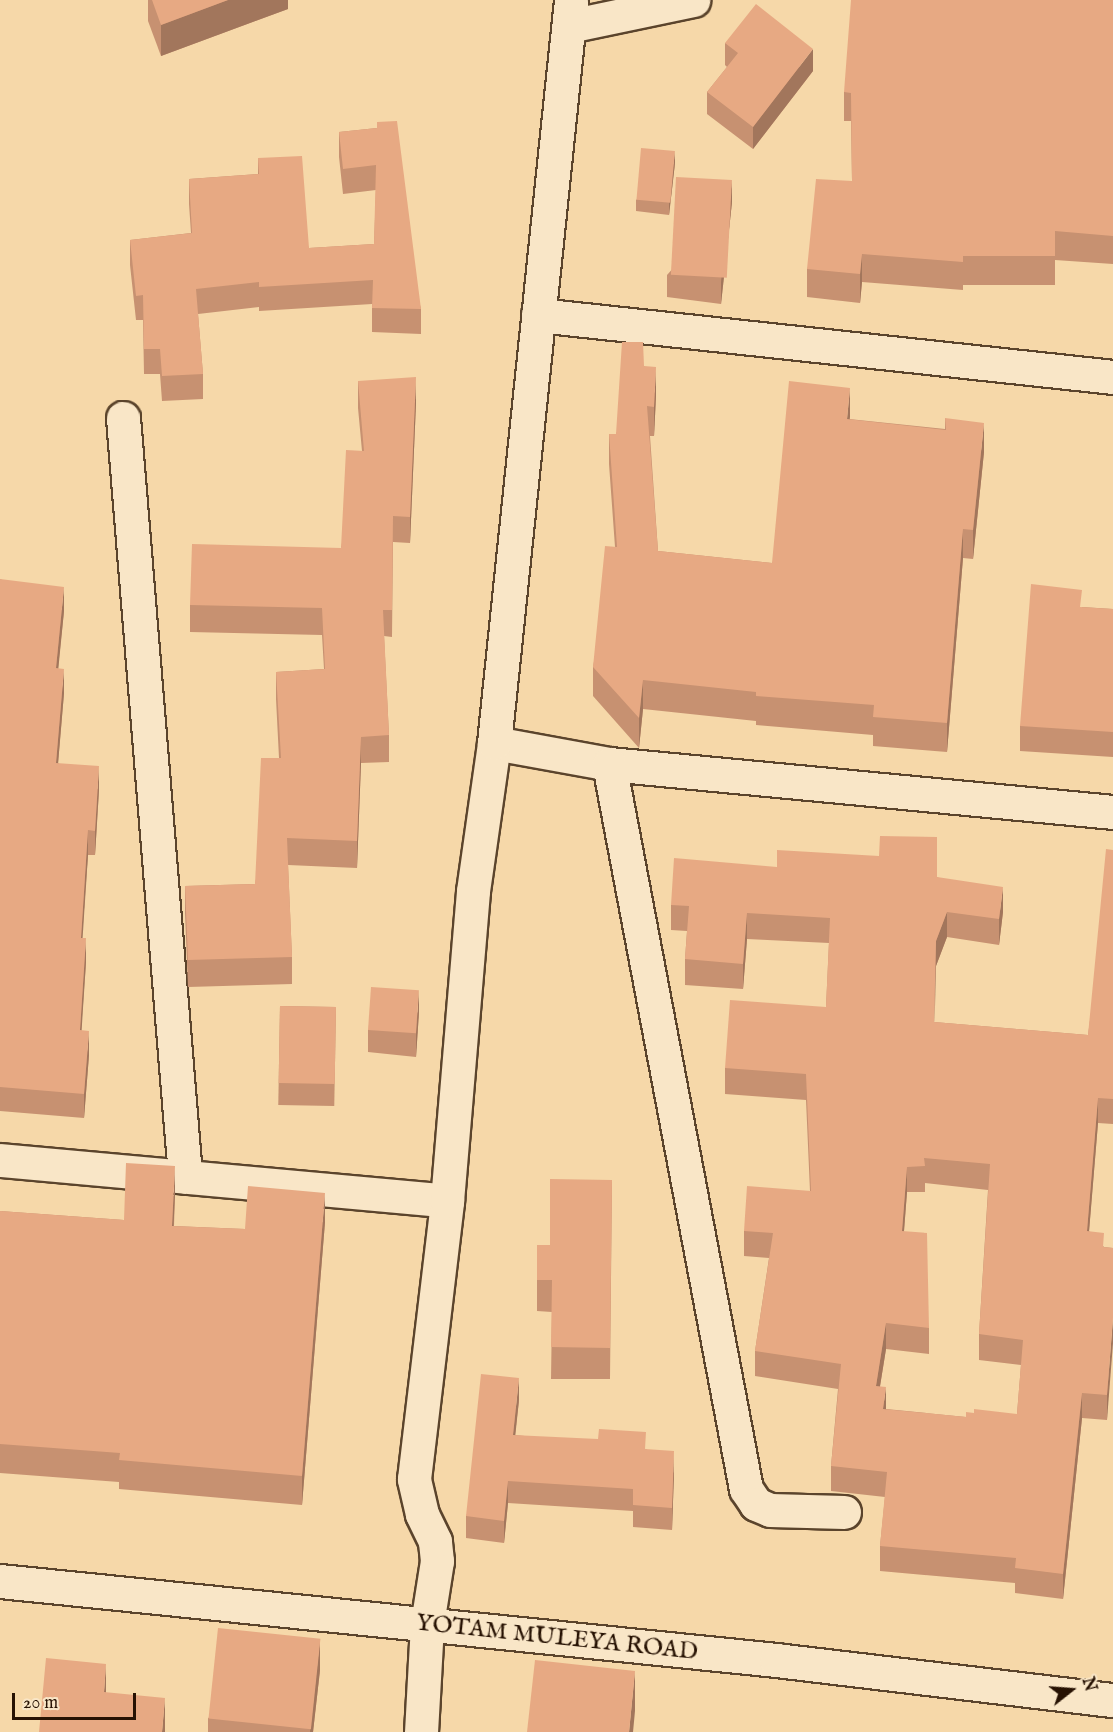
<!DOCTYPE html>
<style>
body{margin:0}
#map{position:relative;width:1113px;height:1732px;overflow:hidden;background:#f6d8a9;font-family:"IM FELL English",serif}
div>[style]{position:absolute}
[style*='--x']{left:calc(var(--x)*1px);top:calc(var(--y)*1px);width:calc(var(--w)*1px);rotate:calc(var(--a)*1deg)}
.roads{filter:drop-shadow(2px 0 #5b442c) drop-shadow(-2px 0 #5b442c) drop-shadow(0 2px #5b442c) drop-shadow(0 -2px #5b442c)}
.minor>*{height:33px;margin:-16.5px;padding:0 16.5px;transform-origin:16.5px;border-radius:16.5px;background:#f9e6c7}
.wall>*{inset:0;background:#c79171;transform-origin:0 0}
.shaded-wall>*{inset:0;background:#a2765c}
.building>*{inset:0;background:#e7a983;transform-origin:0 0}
span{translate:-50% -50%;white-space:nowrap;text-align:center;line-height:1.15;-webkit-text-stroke:4.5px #f9e6c7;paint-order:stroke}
.street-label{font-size:24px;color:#271203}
.north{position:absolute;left:1041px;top:1660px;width:60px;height:60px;-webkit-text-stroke:4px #f9e6c7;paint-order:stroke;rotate:73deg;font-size:16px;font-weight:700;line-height:24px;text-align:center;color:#271203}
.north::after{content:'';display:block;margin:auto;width:21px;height:27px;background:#271203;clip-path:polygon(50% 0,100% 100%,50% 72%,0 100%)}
.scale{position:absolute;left:12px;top:1693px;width:124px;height:27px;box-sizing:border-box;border:3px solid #271203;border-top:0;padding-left:8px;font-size:18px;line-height:21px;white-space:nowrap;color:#271203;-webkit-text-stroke:4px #f9e6c7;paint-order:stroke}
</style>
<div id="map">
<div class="roads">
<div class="minor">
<div style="--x:569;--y:26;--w:127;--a:-11.8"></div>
<div style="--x:538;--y:315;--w:578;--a:6.15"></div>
<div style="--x:123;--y:418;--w:761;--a:85.32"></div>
<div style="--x:494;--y:743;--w:117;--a:10.3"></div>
<div style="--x:609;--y:764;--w:506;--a:5.44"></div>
<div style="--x:609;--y:764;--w:738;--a:79.3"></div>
<div style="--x:746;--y:1489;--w:18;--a:56"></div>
<div style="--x:756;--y:1504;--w:15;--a:23"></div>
<div style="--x:770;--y:1510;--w:74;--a:1.5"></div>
<div style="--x:0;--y:1160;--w:449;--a:5.2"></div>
<div style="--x:0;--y:1581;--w:780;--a:5.81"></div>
<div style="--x:776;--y:1660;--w:339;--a:6.8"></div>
<div style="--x:421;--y:1732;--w:108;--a:-86.8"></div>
<div style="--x:427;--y:1624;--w:64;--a:-81"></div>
<div style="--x:437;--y:1561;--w:20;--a:-96"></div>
<div style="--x:435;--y:1541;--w:30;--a:-116"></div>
<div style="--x:422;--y:1514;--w:36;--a:-103"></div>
<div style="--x:414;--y:1479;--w:280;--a:-83.2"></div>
<div style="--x:447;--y:1201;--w:311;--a:-85.2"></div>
<div style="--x:473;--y:891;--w:149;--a:-81.9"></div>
<div style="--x:494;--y:743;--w:747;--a:-84.08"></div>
</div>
</div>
<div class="wall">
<div style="clip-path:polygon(148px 0,288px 0,288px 9px,161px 56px,148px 21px)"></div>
<div style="clip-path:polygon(1113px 0,1113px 264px,1055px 260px,1055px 285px,963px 285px,963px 290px,862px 282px,860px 303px,807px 297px,807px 269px,852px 181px,851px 121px,844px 121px,844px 92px)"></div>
<div style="clip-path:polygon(725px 43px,813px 71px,753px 149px,707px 114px,707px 92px,727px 67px,725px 65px)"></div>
<div style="clip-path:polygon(377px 128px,421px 309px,421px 334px,372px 332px,372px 304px,259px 311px,259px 307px,198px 314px,203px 374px,203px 399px,162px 401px,160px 374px,144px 374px,143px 320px,136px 320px,130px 265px,130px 240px,191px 233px,189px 204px,189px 179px,258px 174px,258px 158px,309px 248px,374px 244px,376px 190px,343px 194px,339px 157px,339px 132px)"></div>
<div style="clip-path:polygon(675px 163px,669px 215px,636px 211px,636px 200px)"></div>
<div style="clip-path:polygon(732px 202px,721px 304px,667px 297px,667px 275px)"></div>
<div style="clip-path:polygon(644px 366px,656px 396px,654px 436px,650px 436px,658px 551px,772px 563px,849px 419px,945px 429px,945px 418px,984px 452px,973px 559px,963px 558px,947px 752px,873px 746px,873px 735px,756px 725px,756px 721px,643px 709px,639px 748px,593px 696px,593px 667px,615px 547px,609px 464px,609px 434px,616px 434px)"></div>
<div style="clip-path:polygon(358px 381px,416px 403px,410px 543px,393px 542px,392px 637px,384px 636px,389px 735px,389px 762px,361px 763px,357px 868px,288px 865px,292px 957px,292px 984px,188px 987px,185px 913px,185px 886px,255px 884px,279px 758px,276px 699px,276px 672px,324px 669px,322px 635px,190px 632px,190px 605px,341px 548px,362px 451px,358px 408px)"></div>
<div style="clip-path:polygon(0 579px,64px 611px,58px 668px,64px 693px,58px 763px,99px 790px,95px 855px,88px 855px,82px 938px,86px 962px,81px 1031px,89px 1055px,84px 1118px,0 1111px)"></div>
<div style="clip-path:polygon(1082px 607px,1113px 609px,1113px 757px,1020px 751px,1020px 726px)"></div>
<div style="clip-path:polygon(evenodd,1113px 850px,1113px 1124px,1098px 1123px,1089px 1231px,1104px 1247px,1113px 1248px,1107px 1420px,1082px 1418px,1063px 1599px,1015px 1593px,1015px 1583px,880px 1571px,880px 1546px,885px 1497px,831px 1491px,831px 1466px,838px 1389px,755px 1376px,755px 1351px,769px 1258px,744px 1256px,744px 1231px,810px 1191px,806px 1100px,725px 1094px,725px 1068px,826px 1007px,829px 943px,747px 939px,743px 989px,685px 985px,685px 959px,687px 931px,671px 930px,671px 905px,777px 867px,937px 877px,1003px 912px,999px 945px,947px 937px,936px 966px,934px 1022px,1088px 1035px,1113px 850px,925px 1183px,988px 1190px,979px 1334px,979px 1360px,1021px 1365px,1017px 1414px,966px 1417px,886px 1409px,880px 1386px,886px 1349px,929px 1354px,929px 1328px,904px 1231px,907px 1192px,925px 1192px,925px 1183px)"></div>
<div style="left:280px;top:1006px;width:56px;height:99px;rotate:1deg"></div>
<div style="clip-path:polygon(419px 1012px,416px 1057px,368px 1052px,368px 1030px)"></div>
<div style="clip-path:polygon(612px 1180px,610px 1379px,551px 1379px,552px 1312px,537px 1311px,537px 1245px,550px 1245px)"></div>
<div style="clip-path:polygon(175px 1195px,174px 1226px,245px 1229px,325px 1222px,302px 1505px,119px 1489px,119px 1482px,0 1473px,0 1211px,124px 1220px)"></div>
<div style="clip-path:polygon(519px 1400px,515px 1435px,646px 1449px,674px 1473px,672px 1530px,633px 1527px,633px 1511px,508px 1503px,504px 1543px,466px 1538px,466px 1516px)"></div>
<div style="clip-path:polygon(320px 1670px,313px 1732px,208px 1732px,208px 1718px)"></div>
</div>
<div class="shaded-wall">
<div style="clip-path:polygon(228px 0,288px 0,288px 9px,161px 56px,161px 25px)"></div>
<div style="clip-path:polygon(813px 49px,813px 71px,753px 149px,753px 127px)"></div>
<div style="clip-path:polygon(675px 151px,675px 163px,669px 215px,669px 204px)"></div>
<div style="clip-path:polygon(732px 180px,732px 202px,721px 304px,721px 282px)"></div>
<div style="clip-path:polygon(862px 254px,862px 282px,860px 303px,860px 274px)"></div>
<div style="clip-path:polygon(656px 367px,656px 396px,654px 436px,654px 407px)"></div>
<div style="clip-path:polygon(416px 377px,416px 403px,410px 543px,410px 517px)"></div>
<div style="clip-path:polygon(850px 388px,850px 417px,847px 448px,847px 419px)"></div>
<div style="clip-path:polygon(984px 423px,984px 452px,973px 559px,973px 530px)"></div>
<div style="clip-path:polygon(963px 529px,963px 558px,947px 752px,947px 723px)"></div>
<div style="clip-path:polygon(64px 587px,64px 611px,56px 692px,56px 668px)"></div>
<div style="clip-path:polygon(64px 669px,64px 693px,56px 788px,56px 763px)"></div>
<div style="clip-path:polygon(643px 680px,643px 709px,639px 748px,639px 718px)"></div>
<div style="clip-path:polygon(361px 737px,361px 763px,357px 868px,357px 841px)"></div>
<div style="clip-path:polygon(99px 766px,99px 790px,95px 855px,95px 831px)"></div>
<div style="clip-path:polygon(88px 830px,88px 855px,81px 962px,81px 938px)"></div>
<div style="clip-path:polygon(1003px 887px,1003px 912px,999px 945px,999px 919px)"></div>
<div style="clip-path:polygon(947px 912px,947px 937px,936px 966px,934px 1048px,936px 941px)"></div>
<div style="clip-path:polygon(747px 913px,747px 939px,743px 989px,743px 964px)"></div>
<div style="clip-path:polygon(86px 938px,86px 962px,80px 1055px,80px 1030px)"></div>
<div style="clip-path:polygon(419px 990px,419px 1012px,416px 1057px,416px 1035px)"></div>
<div style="clip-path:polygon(89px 1031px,89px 1055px,84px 1118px,84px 1094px)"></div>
<div style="clip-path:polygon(1098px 1098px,1098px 1123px,1087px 1256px,1087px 1231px)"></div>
<div style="clip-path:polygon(175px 1166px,175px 1195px,172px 1255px,172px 1226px)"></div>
<div style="clip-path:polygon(907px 1167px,907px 1192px,902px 1256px,902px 1231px)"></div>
<div style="clip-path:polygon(325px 1193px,325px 1222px,302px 1505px,302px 1476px)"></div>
<div style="clip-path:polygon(1113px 1318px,1113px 1343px,1107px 1420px,1107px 1395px)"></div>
<div style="clip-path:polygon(886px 1323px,886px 1349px,876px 1411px,876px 1386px)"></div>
<div style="clip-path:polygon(519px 1378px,519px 1400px,513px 1457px,513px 1435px)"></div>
<div style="clip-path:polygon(886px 1387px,886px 1412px,883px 1409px)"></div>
<div style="clip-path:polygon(1082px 1393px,1082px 1418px,1063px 1599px,1063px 1574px)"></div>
<div style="clip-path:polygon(674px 1451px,674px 1473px,672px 1530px,672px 1508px)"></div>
<div style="clip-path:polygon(508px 1481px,508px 1503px,504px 1543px,504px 1521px)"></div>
<div style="clip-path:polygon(320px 1639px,320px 1670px,313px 1732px,310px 1732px)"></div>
<div style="clip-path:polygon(106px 1664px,106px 1695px,104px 1692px)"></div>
<div style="clip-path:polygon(635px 1671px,635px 1711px,633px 1732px,629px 1732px)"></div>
<div style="clip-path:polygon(165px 1698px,165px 1732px,162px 1732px)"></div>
</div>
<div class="building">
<div style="clip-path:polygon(152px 0,228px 0,161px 25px)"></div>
<div style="clip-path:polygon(851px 0,1113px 0,1113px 236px,1055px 231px,1055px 256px,963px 256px,963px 262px,862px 254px,860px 274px,807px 269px,816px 179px,852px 181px,851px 93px,844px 92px)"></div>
<div style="clip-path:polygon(756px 4px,813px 49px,753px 127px,707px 92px,738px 53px,725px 43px)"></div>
<div style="clip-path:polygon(397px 121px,421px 309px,372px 308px,373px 280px,259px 287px,259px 282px,196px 289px,203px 374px,162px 376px,160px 349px,144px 349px,143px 295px,136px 296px,130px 240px,192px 233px,189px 179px,259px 174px,258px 158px,302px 156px,309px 248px,374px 244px,376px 165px,343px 169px,339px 132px,377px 128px,377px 122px)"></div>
<div style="left:641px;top:148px;width:34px;height:52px;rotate:5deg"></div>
<div style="left:676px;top:177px;width:56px;height:98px;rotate:3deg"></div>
<div style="clip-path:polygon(622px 342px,643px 342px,644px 366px,656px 367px,654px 407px,647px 406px,658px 551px,772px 563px,789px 381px,850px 388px,847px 419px,946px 430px,945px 418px,984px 423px,973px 530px,963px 529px,947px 723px,873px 717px,874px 705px,756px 696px,756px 692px,643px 680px,639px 718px,593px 667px,605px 546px,617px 547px,609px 434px,616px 434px)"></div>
<div style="clip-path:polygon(416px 377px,410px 517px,393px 516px,392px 610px,383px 610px,389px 735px,361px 737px,357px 841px,287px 838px,292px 957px,188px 960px,185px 886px,255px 884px,261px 758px,281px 758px,276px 672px,325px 669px,322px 608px,190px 605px,192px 544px,341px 548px,346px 450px,364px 451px,358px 381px)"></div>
<div style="clip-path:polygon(0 579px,64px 587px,56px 668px,64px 669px,56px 763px,99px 766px,95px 831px,88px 830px,81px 938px,86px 938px,80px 1030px,89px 1031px,84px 1094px,0 1087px)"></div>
<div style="clip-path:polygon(1031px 584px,1082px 590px,1080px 607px,1113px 609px,1113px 732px,1020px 726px)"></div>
<div style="clip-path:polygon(evenodd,880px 836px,937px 837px,937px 877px,1003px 887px,999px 919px,947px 912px,936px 941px,934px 1022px,1088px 1035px,1106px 849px,1113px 850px,1113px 1099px,1098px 1098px,1087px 1231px,1104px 1233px,1103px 1247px,1113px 1248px,1113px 1318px,1107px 1395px,1082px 1393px,1063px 1574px,1015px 1568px,1016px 1558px,880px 1546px,887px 1472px,831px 1466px,841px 1364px,755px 1351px,773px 1233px,744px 1231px,747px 1186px,811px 1191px,806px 1074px,725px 1068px,730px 1000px,826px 1007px,830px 918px,747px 913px,743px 964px,685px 959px,689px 906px,671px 905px,674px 858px,777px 867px,777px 850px,879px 856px,880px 836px,924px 1158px,990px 1164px,979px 1334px,1023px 1340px,1017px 1414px,974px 1409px,974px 1413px,966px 1412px,966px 1417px,883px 1409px,886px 1387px,876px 1386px,886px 1323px,929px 1328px,927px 1233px,902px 1231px,907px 1167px,925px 1166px,924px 1158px)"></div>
<div style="left:371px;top:987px;width:48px;height:43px;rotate:4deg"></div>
<div style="left:280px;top:1006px;width:56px;height:77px;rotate:1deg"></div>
<div style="clip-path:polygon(126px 1163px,175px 1166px,172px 1226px,245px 1229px,248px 1186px,325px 1193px,302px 1476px,119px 1460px,120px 1453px,0 1444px,0 1211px,124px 1220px)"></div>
<div style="clip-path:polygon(550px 1179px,612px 1180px,610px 1348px,551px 1347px,552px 1280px,537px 1280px,537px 1245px,550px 1245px)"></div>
<div style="clip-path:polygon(481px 1374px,519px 1378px,513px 1435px,598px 1439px,599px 1429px,646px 1432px,645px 1449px,674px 1451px,672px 1508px,633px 1505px,633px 1489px,508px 1481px,504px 1521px,466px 1516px)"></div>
<div style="left:218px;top:1628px;width:103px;height:91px;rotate:6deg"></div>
<div style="clip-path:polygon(46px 1658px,106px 1664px,104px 1692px,165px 1698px,162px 1732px,39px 1732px)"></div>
<div style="clip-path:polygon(535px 1660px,635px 1671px,629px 1732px,527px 1732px)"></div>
</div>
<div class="street-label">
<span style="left:557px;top:1638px;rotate:6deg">YOTAM MULEYA ROAD</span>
</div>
<div class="north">N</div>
<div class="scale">20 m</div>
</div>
